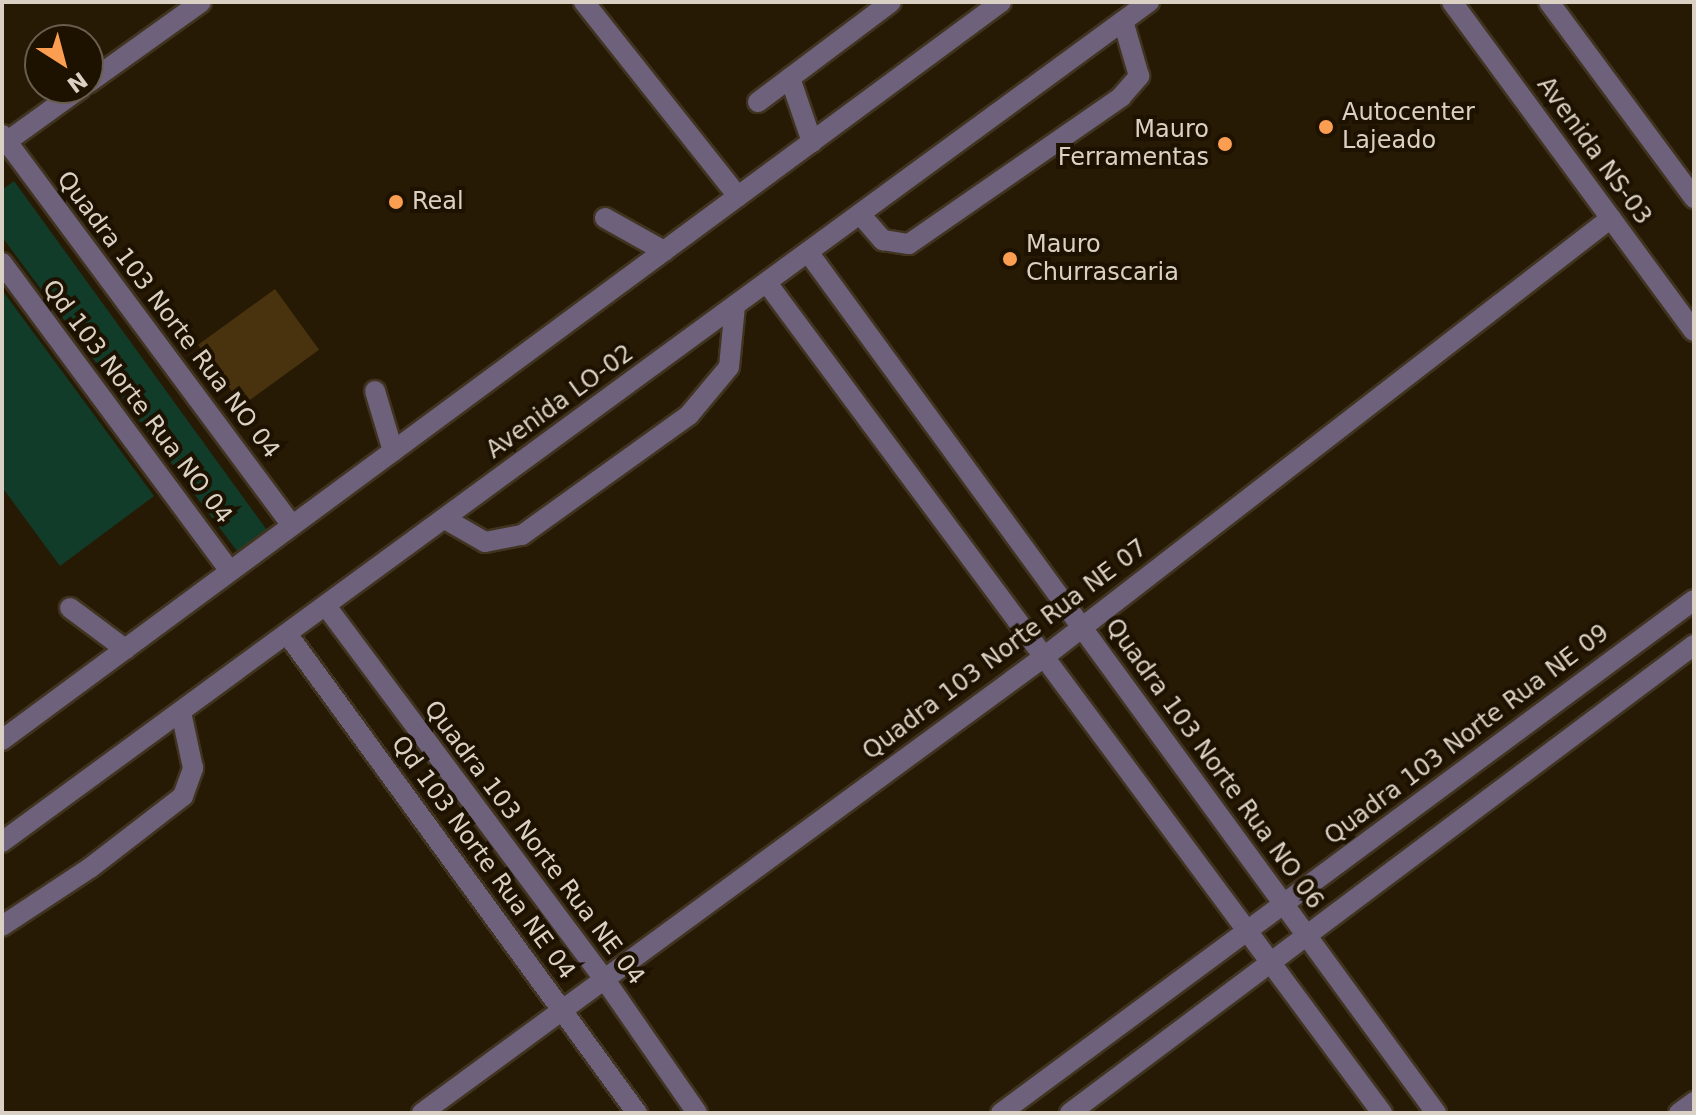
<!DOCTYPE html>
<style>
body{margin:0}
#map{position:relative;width:1696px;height:1115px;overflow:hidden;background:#271a05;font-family:"DejaVu Sans",sans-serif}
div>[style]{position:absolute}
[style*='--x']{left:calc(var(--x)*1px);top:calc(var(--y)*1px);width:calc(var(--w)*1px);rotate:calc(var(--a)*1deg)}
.green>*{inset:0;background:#113c2a}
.building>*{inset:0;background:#49330f;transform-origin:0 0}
.roads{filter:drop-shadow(2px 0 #403420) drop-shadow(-2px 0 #403420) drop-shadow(0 2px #403420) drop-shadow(0 -2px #403420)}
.minor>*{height:20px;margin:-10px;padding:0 10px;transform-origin:10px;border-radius:10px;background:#6e617b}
.dots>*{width:22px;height:22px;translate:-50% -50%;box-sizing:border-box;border:4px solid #1d1100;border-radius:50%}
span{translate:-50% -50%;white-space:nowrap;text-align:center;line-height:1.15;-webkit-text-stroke:8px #1d1100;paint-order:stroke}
.poi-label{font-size:24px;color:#dad1c4}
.left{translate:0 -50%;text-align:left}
.right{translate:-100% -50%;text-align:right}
.street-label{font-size:24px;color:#dad1c4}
.frame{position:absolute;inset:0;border:4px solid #dad1c4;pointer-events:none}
.north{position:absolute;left:24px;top:24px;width:80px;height:80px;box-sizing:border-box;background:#1d1100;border:2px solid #695e4e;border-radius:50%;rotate:144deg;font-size:22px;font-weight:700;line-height:32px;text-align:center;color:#dad1c4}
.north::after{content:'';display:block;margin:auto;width:28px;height:36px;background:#fb9e51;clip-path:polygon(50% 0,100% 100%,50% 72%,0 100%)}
</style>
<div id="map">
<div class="green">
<div style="clip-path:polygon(14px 181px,269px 533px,240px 555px,2px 237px,2px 190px)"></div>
<div style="clip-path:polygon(2px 290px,154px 496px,60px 566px,2px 487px)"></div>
</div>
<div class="building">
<div style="left:275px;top:289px;width:75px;height:95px;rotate:54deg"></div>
</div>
<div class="roads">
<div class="minor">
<div style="--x:584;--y:2;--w:248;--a:51.6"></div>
<div style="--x:1452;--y:2;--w:408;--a:53.7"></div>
<div style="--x:1549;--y:2;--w:244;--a:53.5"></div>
<div style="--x:790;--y:78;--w:68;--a:71"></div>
<div style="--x:88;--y:83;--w:139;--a:-35.6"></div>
<div style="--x:758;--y:102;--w:166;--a:-36.9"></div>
<div style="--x:2;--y:135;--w:486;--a:53.4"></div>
<div style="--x:2;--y:145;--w:97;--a:-35.8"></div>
<div style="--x:860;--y:214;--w:35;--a:49"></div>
<div style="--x:883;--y:240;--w:26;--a:9"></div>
<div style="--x:909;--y:244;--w:258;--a:-34.7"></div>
<div style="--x:1121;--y:97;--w:28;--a:-49"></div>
<div style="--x:1139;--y:76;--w:57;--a:-106.2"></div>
<div style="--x:605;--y:218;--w:68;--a:29.2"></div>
<div style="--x:808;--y:252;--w:1066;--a:53.89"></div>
<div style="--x:2;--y:263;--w:383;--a:53.5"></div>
<div style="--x:767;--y:283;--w:1033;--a:53.46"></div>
<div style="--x:375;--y:391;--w:63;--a:73.3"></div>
<div style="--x:445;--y:519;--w:46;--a:29.9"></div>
<div style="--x:485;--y:542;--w:38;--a:-11"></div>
<div style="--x:522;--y:535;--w:206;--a:-35.7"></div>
<div style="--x:689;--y:415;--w:62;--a:-50.2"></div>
<div style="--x:729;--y:367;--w:61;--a:-84.4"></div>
<div style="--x:326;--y:606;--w:463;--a:53.3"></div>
<div style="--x:603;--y:977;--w:165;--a:55.3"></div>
<div style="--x:70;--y:608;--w:69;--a:36.7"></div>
<div style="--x:288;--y:635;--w:592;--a:53.87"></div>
<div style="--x:2;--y:740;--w:1242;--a:-36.45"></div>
<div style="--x:2;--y:842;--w:1422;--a:-36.22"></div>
<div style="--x:2;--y:926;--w:105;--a:-33.4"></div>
<div style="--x:90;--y:868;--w:118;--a:-37.7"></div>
<div style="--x:183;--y:796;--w:30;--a:-70"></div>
<div style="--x:193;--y:768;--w:57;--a:-102.1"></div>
<div style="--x:422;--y:1113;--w:771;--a:-36.25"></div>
<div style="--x:1044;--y:657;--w:717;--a:-37.75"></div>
<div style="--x:1001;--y:1113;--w:862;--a:-36.51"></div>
<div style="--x:1070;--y:1113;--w:780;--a:-36.87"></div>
<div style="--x:1679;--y:1113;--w:19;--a:-36"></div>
</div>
</div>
<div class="dots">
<div style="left:1326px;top:127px;background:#fb9e51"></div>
<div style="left:1225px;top:144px;background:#fb9e51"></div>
<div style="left:396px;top:202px;background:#fb9e51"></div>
<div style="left:1010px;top:259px;background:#fb9e51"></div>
</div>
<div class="poi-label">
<span class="left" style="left:1342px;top:127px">Autocenter<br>Lajeado</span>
<span class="right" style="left:1209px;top:144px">Mauro<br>Ferramentas</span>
<span class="left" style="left:412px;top:202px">Real</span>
<span class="left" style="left:1026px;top:259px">Mauro<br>Churrascaria</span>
</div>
<div class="street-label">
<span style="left:1594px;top:151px;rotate:54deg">Avenida NS-03</span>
<span style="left:168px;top:315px;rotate:53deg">Quadra 103 Norte Rua NO 04</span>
<span style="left:137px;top:402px;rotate:53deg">Qd 103 Norte Rua NO 04</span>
<span style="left:560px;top:402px;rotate:-36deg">Avenida LO-02</span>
<span style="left:1005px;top:650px;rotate:-37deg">Quadra 103 Norte Rua NE 07</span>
<span style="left:1467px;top:735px;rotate:-37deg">Quadra 103 Norte Rua NE 09</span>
<span style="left:1214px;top:764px;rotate:54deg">Quadra 103 Norte Rua NO 06</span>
<span style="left:534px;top:843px;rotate:53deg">Quadra 103 Norte Rua NE 04</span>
<span style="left:483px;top:858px;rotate:54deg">Qd 103 Norte Rua NE 04</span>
</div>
<div class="frame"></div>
<div class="north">N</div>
</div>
